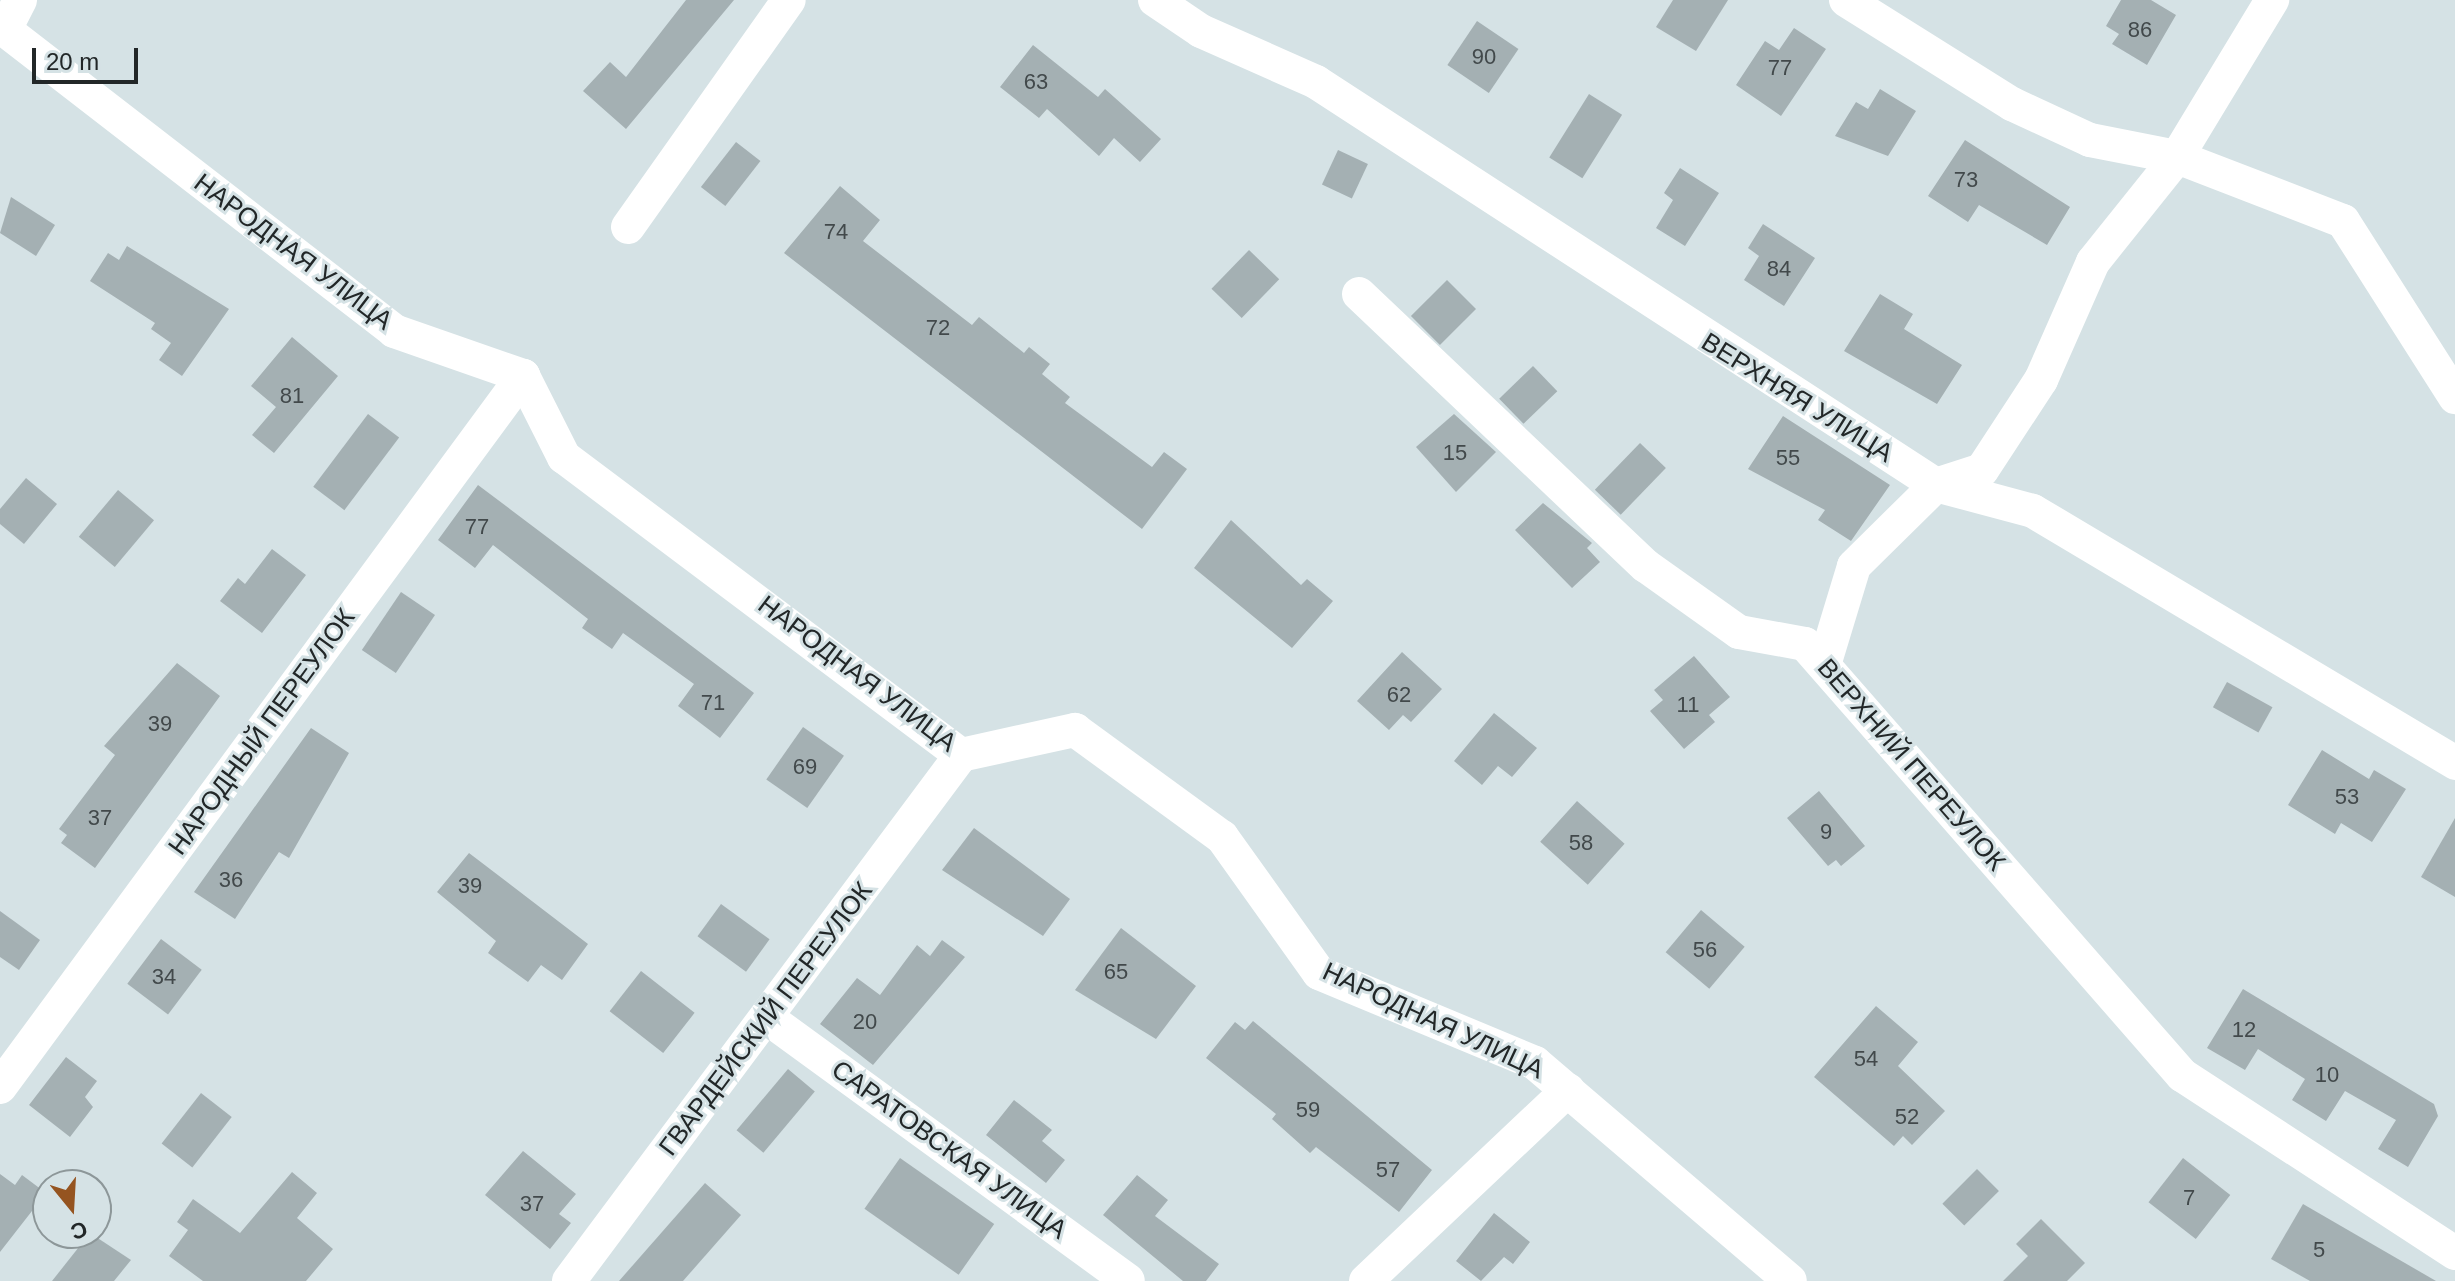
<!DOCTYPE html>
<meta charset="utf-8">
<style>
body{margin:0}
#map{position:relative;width:2455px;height:1281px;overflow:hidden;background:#d5e2e5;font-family:Arial,sans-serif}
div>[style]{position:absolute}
.building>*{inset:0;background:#a4b0b3;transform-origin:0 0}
.street>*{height:34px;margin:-17px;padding:0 17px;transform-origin:17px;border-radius:17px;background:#fff}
span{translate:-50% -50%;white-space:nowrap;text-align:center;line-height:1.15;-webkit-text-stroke:6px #d5e2e5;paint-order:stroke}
.number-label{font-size:22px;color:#42494b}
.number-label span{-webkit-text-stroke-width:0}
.street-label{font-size:26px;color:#222728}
.north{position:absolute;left:32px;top:1169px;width:80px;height:80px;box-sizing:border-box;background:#d5e2e5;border:2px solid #8d9799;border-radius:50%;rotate:162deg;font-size:22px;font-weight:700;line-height:32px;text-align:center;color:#222728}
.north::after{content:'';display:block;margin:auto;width:28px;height:36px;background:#955420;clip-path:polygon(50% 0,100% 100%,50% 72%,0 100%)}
.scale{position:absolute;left:32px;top:48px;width:106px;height:36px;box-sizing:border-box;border:4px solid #222728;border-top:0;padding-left:10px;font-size:24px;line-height:28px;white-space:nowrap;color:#222728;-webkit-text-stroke:6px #d5e2e5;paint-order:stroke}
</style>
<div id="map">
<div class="building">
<i style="clip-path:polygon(686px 0,734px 0,626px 129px,583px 91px,610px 62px,626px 77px)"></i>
<i style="clip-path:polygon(1673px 0,1728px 0,1696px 51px,1656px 27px)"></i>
<i style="clip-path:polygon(2121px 0,2151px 0,2176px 15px,2147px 65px,2112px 44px,2119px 34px,2106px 26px)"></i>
<i style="left:1477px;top:21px;width:50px;height:53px;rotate:34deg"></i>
<i style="clip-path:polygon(1794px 28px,1826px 49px,1781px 116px,1736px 85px,1765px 41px,1779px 50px)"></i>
<i style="clip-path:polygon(1033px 45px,1098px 97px,1105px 89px,1161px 139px,1140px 162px,1114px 138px,1099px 156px,1047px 109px,1039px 118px,1000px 87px)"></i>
<i style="clip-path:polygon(1880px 89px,1916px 111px,1888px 156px,1835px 136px,1856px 102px,1868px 109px)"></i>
<i style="left:1589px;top:94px;width:39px;height:75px;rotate:32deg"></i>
<i style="clip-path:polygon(1965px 140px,2070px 207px,2047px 245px,1979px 205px,1968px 222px,1928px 196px)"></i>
<i style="left:736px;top:142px;width:31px;height:57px;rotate:38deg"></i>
<i style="left:1338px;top:150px;width:33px;height:38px;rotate:25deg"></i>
<i style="clip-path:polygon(1680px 168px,1719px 193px,1685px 246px,1656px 228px,1673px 200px,1664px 193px)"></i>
<i style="clip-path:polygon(840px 186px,880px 220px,863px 241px,972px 325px,979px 317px,1024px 353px,1029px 347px,1050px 364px,1042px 374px,1070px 397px,1065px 403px,1152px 467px,1164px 452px,1187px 469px,1142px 529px,784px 253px)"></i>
<i style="clip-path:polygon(11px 197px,55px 225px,36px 256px,0 233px)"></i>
<i style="clip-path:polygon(1763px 224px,1815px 258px,1784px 306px,1744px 280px,1759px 256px,1748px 248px)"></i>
<i style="clip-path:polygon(127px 246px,229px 309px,182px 376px,159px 360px,171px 343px,151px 329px,155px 323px,90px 281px,108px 253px,119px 260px)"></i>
<i style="left:1249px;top:250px;width:42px;height:54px;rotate:44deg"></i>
<i style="left:1447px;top:280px;width:41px;height:51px;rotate:45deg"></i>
<i style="clip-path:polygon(1880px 294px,1913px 314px,1904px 329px,1962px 365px,1937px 404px,1844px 351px)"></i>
<i style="clip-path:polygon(292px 337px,338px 376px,274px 453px,252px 435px,276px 407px,251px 386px)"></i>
<i style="left:1533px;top:366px;width:35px;height:47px;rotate:46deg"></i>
<i style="left:368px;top:414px;width:39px;height:91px;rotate:37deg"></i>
<i style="clip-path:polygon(1454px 414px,1496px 452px,1456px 492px,1416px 447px)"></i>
<i style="clip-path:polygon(1783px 416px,1890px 485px,1851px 541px,1818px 520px,1825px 510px,1748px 469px)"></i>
<i style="left:1640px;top:443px;width:36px;height:65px;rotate:44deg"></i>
<i style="clip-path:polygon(26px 478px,57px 504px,24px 544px,0 524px,0 509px)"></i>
<i style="clip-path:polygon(478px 485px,754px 693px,720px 738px,678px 706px,694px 684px,623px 633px,612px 649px,582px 628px,588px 619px,493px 545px,475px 568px,438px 540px)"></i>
<i style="left:118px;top:490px;width:47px;height:61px;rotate:40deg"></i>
<i style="clip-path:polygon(1543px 503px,1592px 543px,1587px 548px,1600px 562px,1572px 588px,1515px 530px)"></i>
<i style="clip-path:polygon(1231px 520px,1301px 585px,1307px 579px,1333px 601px,1292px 648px,1194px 568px)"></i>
<i style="clip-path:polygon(272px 549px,306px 575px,262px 633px,220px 601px,238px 578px,245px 584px)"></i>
<i style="left:401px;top:592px;width:41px;height:70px;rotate:34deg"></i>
<i style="clip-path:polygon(1402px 652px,1442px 689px,1411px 722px,1403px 715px,1389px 730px,1357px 701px)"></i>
<i style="clip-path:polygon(1694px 656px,1730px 697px,1709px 715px,1715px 722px,1684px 749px,1650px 711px,1663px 700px,1654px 690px)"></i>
<i style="clip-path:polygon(177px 663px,220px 696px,95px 868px,61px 843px,67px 835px,59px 829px,115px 755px,104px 746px)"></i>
<i style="left:2227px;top:682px;width:52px;height:29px;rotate:29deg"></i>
<i style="clip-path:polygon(1494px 713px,1537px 748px,1512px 777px,1498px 766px,1482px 785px,1454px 761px)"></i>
<i style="left:803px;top:727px;width:50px;height:64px;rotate:35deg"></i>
<i style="clip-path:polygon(311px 728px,349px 753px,289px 858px,279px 852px,235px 919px,194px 892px)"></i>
<i style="clip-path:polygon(2322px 750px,2369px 779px,2374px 770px,2406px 789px,2372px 842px,2341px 823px,2335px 834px,2288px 805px)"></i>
<i style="clip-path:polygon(1819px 791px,1865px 846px,1841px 866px,1836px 860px,1828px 866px,1787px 818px)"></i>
<i style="left:1577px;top:801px;width:64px;height:55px;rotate:42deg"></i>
<i style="clip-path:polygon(2455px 818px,2455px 897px,2421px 877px)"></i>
<i style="clip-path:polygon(974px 828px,1070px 899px,1043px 936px,942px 870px)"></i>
<i style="clip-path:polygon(469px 853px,588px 944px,562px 980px,541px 965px,528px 982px,488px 953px,496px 941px,437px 892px)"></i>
<i style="left:721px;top:904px;width:60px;height:40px;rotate:36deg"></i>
<i style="left:1701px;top:910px;width:57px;height:55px;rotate:40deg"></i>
<i style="clip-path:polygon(0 911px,40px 940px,19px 970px,0 957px)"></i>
<i style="clip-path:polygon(1121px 928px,1196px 986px,1156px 1039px,1075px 990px)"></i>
<i style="left:161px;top:939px;width:51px;height:56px;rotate:37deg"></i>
<i style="clip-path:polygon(942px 940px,965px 957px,873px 1065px,820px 1024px,857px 978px,880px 995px,917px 945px,930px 956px)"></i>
<i style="left:641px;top:971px;width:68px;height:51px;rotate:38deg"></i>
<i style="clip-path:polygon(2243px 989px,2434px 1104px,2438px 1116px,2408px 1167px,2378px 1149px,2396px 1120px,2345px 1091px,2326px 1121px,2292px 1100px,2305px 1079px,2258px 1049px,2245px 1070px,2207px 1048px)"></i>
<i style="clip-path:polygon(1876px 1006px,1918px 1042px,1898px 1066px,1945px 1111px,1912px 1145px,1903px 1136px,1894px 1146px,1814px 1077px)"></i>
<i style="clip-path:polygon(1253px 1021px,1432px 1170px,1399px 1212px,1316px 1147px,1310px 1153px,1272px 1119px,1276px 1114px,1206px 1058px,1235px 1022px,1245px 1030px)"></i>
<i style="clip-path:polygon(66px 1057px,97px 1081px,85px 1097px,93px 1107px,70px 1137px,29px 1105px)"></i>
<i style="left:788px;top:1069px;width:35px;height:80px;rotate:40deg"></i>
<i style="left:201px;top:1093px;width:39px;height:64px;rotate:38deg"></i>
<i style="clip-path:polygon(1014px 1100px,1052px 1130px,1042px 1141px,1065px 1160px,1046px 1183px,986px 1135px)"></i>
<i style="clip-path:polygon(523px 1151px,576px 1194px,559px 1214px,571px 1223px,550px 1249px,485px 1195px)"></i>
<i style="left:900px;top:1158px;width:115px;height:62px;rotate:35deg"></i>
<i style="left:2183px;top:1158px;width:60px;height:56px;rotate:38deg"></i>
<i style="left:1977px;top:1169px;width:31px;height:49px;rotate:45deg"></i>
<i style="clip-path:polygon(292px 1172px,317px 1193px,297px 1218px,333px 1249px,306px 1281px,203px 1281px,169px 1256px,188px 1230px,177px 1222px,193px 1199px,240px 1233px)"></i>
<i style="clip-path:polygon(0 1174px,15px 1185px,22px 1175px,46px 1193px,0 1252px)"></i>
<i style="clip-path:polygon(1137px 1175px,1168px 1200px,1155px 1216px,1219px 1264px,1206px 1281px,1183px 1281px,1103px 1215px)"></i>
<i style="clip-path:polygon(705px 1183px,741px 1215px,683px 1281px,619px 1281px)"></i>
<i style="clip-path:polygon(2303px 1204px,2436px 1281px,2310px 1281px,2271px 1259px)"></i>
<i style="clip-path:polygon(1494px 1213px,1530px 1242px,1513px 1264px,1504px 1257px,1481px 1281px,1456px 1261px)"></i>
<i style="clip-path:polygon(2041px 1219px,2085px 1263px,2067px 1281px,2003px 1281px,2028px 1256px,2016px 1244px)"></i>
<i style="clip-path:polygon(90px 1233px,131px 1260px,114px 1281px,52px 1281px)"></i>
</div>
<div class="street">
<i style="left:20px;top:0;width:34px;rotate:117deg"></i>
<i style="left:5px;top:30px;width:492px;rotate:37.7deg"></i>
<i style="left:394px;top:331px;width:137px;rotate:19.2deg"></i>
<i style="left:523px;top:376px;width:91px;rotate:63.2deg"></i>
<i style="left:564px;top:457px;width:496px;rotate:36.9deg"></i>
<i style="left:961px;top:755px;width:117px;rotate:-12.4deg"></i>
<i style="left:1075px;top:730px;width:182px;rotate:36.1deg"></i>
<i style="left:1222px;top:837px;width:167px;rotate:54.5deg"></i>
<i style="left:1319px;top:973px;width:234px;rotate:22.6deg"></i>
<i style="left:1535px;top:1063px;width:335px;rotate:40.5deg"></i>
<i style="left:1155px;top:0;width:55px;rotate:34deg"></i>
<i style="left:1201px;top:31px;width:126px;rotate:23.9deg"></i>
<i style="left:1316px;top:82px;width:739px;rotate:33.02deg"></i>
<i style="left:1936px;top:485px;width:100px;rotate:15deg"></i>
<i style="left:2033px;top:511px;width:492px;rotate:30.8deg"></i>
<i style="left:1846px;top:0;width:196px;rotate:32.1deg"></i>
<i style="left:2012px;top:104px;width:86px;rotate:24.8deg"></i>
<i style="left:2090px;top:140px;width:89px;rotate:11.1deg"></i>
<i style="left:2177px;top:157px;width:178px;rotate:21.1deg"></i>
<i style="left:2343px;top:221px;width:209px;rotate:57.5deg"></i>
<i style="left:628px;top:227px;width:278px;rotate:-54.7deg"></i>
<i style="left:1359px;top:294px;width:395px;rotate:43.5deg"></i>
<i style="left:1646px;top:566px;width:114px;rotate:35.4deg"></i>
<i style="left:1739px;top:632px;width:67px;rotate:10.3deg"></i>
<i style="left:1805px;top:644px;width:573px;rotate:48.82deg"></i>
<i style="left:2182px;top:1075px;width:326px;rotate:33.1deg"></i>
<i style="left:1824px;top:665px;width:103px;rotate:-73.1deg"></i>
<i style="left:1854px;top:566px;width:115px;rotate:-44.6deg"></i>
<i style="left:1936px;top:485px;width:48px;rotate:-18.1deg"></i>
<i style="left:1982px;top:470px;width:108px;rotate:-56.8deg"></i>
<i style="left:2041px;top:380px;width:129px;rotate:-66.2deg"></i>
<i style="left:2093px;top:262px;width:134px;rotate:-51.3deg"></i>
<i style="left:2177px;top:157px;width:184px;rotate:-58.8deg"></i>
<i style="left:769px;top:1019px;width:444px;rotate:36.1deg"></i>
<i style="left:0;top:1087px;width:883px;rotate:-53.66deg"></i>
<i style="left:569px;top:1281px;width:656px;rotate:-53.3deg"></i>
<i style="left:1366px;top:1281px;width:278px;rotate:-43.4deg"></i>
</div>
<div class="number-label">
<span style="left:2140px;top:30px">86</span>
<span style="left:1484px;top:57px">90</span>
<span style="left:1780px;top:68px">77</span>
<span style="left:1036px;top:82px">63</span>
<span style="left:1966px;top:180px">73</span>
<span style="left:836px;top:232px">74</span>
<span style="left:1779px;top:269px">84</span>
<span style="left:938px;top:328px">72</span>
<span style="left:292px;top:396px">81</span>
<span style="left:1455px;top:453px">15</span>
<span style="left:1788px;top:458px">55</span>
<span style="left:477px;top:527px">77</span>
<span style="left:1399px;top:695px">62</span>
<span style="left:713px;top:703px">71</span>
<span style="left:1688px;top:705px">11</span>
<span style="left:160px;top:724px">39</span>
<span style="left:805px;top:767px">69</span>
<span style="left:2347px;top:797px">53</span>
<span style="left:100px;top:818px">37</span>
<span style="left:1826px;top:832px">9</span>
<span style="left:1581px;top:843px">58</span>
<span style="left:231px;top:880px">36</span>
<span style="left:470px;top:886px">39</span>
<span style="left:1705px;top:950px">56</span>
<span style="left:1116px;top:972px">65</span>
<span style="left:164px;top:977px">34</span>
<span style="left:865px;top:1022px">20</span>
<span style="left:2244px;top:1030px">12</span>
<span style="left:1866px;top:1059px">54</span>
<span style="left:2327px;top:1075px">10</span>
<span style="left:1308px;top:1110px">59</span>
<span style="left:1907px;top:1117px">52</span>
<span style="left:1388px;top:1170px">57</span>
<span style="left:2189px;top:1198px">7</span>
<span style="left:532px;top:1204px">37</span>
<span style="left:2319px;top:1250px">5</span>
</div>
<div class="street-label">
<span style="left:293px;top:252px;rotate:37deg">НАРОДНАЯ УЛИЦА</span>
<span style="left:1797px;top:398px;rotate:32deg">ВЕРХНЯЯ УЛИЦА</span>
<span style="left:857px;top:674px;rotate:37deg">НАРОДНАЯ УЛИЦА</span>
<span style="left:262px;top:732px;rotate:-54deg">НАРОДНЫЙ ПЕРЕУЛОК</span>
<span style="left:1911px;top:765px;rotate:49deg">ВЕРХНИЙ ПЕРЕУЛОК</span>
<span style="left:766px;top:1019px;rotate:-53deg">ГВАРДЕЙСКИЙ ПЕРЕУЛОК</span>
<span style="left:1433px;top:1021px;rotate:25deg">НАРОДНАЯ УЛИЦА</span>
<span style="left:949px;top:1150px;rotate:36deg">САРАТОВСКАЯ УЛИЦА</span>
</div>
<div class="north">С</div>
<div class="scale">20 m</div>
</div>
